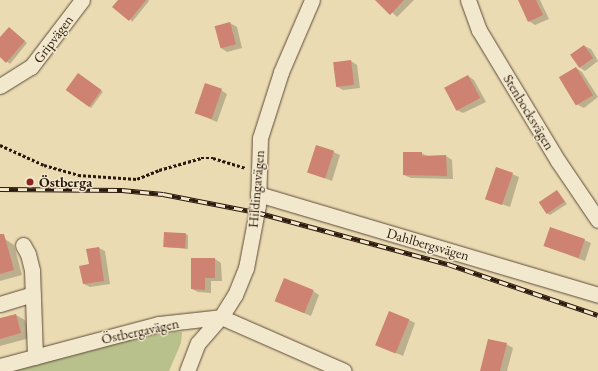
<!DOCTYPE html>
<meta charset="utf-8">
<style>
body{margin:0}
#map{position:relative;width:598px;height:371px;overflow:hidden;background:#ebdbb2;font-family:"EB Garamond",serif}
div>[style]{position:absolute}
.green>*{inset:0;background:#b8c08c}
.shadow>*{inset:0;background:#0003;transform-origin:0 0}
.building>*{inset:0;background:#ce8271;transform-origin:0 0}
.path>*{height:2.5px;margin-top:-1.25px;transform-origin:0;background:repeating-linear-gradient(90deg,#2c1a0f 0 3px,transparent 0 5px)}
.roads{filter:drop-shadow(0 0 1px #5c4a38) drop-shadow(0 0 1px #5c4a38)}
.minor>*{height:15px;margin:-7.5px;padding:0 7.5px;transform-origin:7.5px;border-radius:7.5px;background:#f2e8cd}
.rail>*{height:4.5px;margin-top:-2.25px;transform-origin:0;background:repeating-linear-gradient(90deg,#f2e8cd 0 9px,#2c1a0f 0 18px);box-sizing:border-box;border-block:1px solid #2c1a0f}
.dots>*{width:11px;height:11px;translate:-50% -50%;box-sizing:border-box;border:2px solid #f2e8cd;border-radius:50%}
span{translate:-50% -50%;white-space:nowrap;text-align:center;line-height:1.15;-webkit-text-stroke:3px #f2e8cd;paint-order:stroke}
.street-label{font-size:14px;color:#2c1a0f}
.poi-label{font-size:14px;color:#2c1a0f;font-weight:700}
.left{translate:0 -50%;text-align:left}
</style>
<div id="map">
<div class="green">
<i style="clip-path:polygon(157px 330px,182px 332px,181px 343px,169px 371px,1px 371px)"></i>
</div>
<div class="shadow">
<i style="clip-path:polygon(119px 0,148px 0,149px 1px,132px 22px)"></i>
<i style="clip-path:polygon(379px 0,414px 0,397px 17px)"></i>
<i style="clip-path:polygon(519px 0,540px 0,549px 19px,535px 25px,529px 21px)"></i>
<i style="clip-path:polygon(230px 23px,237px 27px,242px 48px,227px 52px,221px 48px)"></i>
<i style="clip-path:polygon(12px 30px,27px 43px,10px 64px,0 56px,0 39px)"></i>
<i style="clip-path:polygon(584px 46px,591px 49px,598px 61px,585px 71px,579px 67px)"></i>
<i style="clip-path:polygon(351px 61px,357px 65px,360px 88px,343px 90px,336px 86px)"></i>
<i style="clip-path:polygon(576px 68px,582px 72px,598px 97px,584px 108px,578px 105px)"></i>
<i style="left:81px;top:76px;width:27px;height:20px;rotate:36deg"></i>
<i style="clip-path:polygon(468px 76px,474px 80px,486px 102px,463px 113px,457px 110px)"></i>
<i style="clip-path:polygon(221px 90px,227px 94px,217px 122px,196px 113px)"></i>
<i style="clip-path:polygon(333px 152px,340px 155px,332px 181px,309px 172px)"></i>
<i style="clip-path:polygon(421px 153px,428px 156px,446px 156px,452px 160px,453px 179px,411px 178px,404px 175px)"></i>
<i style="clip-path:polygon(512px 174px,519px 177px,510px 207px,487px 199px)"></i>
<i style="clip-path:polygon(557px 191px,567px 204px,550px 215px,547px 213px)"></i>
<i style="clip-path:polygon(185px 234px,188px 235px,188px 249px,165px 247px)"></i>
<i style="clip-path:polygon(5px 239px,14px 245px,22px 275px,0 281px,0 240px)"></i>
<i style="clip-path:polygon(584px 240px,591px 243px,585px 261px,545px 246px)"></i>
<i style="clip-path:polygon(99px 248px,105px 251px,110px 284px,90px 287px,84px 284px)"></i>
<i style="clip-path:polygon(192px 259px,215px 259px,221px 263px,222px 281px,211px 281px,211px 293px,198px 292px,192px 289px)"></i>
<i style="clip-path:polygon(313px 291px,319px 295px,311px 316px,276px 301px)"></i>
<i style="clip-path:polygon(16px 315px,25px 320px,30px 338px,0 346px,0 319px)"></i>
<i style="clip-path:polygon(409px 320px,415px 323px,403px 356px,378px 345px)"></i>
<i style="clip-path:polygon(506px 344px,513px 348px,507px 371px,481px 371px)"></i>
</div>
<div class="building">
<i style="clip-path:polygon(118px 0,146px 0,129px 21px,112px 7px)"></i>
<i style="clip-path:polygon(375px 0,404px 0,390px 15px)"></i>
<i style="clip-path:polygon(518px 0,536px 0,543px 15px,528px 22px)"></i>
<i style="left:230px;top:22px;width:23px;height:16px;rotate:75deg"></i>
<i style="clip-path:polygon(9px 27px,25px 41px,6px 63px,0 57px,0 37px)"></i>
<i style="left:584px;top:45px;width:16px;height:17px;rotate:55deg"></i>
<i style="left:351px;top:60px;width:25px;height:18px;rotate:83deg"></i>
<i style="left:576px;top:67px;width:33px;height:20px;rotate:59deg"></i>
<i style="left:78px;top:73px;width:29px;height:21px;rotate:36deg"></i>
<i style="left:468px;top:75px;width:26px;height:27px;rotate:62deg"></i>
<i style="left:205px;top:83px;width:18px;height:32px;rotate:19deg"></i>
<i style="left:316px;top:145px;width:19px;height:29px;rotate:18deg"></i>
<i style="clip-path:polygon(403px 152px,422px 152px,422px 156px,446px 155px,447px 176px,403px 175px)"></i>
<i style="left:496px;top:167px;width:18px;height:34px;rotate:19deg"></i>
<i style="left:557px;top:190px;width:14px;height:22px;rotate:56deg"></i>
<i style="left:550px;top:227px;width:37px;height:20px;rotate:19deg"></i>
<i style="left:164px;top:232px;width:22px;height:15px;rotate:3deg"></i>
<i style="clip-path:polygon(0 234px,4px 234px,14px 270px,0 274px)"></i>
<i style="clip-path:polygon(99px 247px,104px 281px,83px 284px,79px 266px,89px 264px,86px 249px)"></i>
<i style="clip-path:polygon(191px 258px,215px 258px,215px 278px,205px 278px,205px 290px,191px 289px)"></i>
<i style="left:284px;top:278px;width:32px;height:25px;rotate:22deg"></i>
<i style="left:389px;top:311px;width:22px;height:37px;rotate:22deg"></i>
<i style="clip-path:polygon(16px 314px,21px 333px,0 339px,0 318px)"></i>
<i style="clip-path:polygon(488px 339px,507px 343px,500px 371px,480px 371px)"></i>
</div>
<div class="path">
<i style="left:0;top:145px;width:48px;rotate:24.4deg"></i>
<i style="left:44px;top:165px;width:35px;rotate:16deg"></i>
<i style="left:78px;top:175px;width:59px;rotate:3.9deg"></i>
<i style="left:137px;top:179px;width:24px;rotate:-22deg"></i>
<i style="left:159px;top:170px;width:44px;rotate:-15.9deg"></i>
<i style="left:201px;top:158px;width:12px"></i>
<i style="left:213px;top:158px;width:34px;rotate:17deg"></i>
</div>
<div class="roads">
<div class="minor">
<i style="left:468px;top:0;width:32px;rotate:70deg"></i>
<i style="left:479px;top:30px;width:153px;rotate:58.9deg"></i>
<i style="left:558px;top:161px;width:71px;rotate:55.9deg"></i>
<i style="left:0;top:86px;width:36px;rotate:-32deg"></i>
<i style="left:31px;top:67px;width:84px;rotate:-52.7deg"></i>
<i style="left:258px;top:194px;width:355px;rotate:16.5deg"></i>
<i style="left:23px;top:245px;width:10px;rotate:61deg"></i>
<i style="left:28px;top:254px;width:16px;rotate:76deg"></i>
<i style="left:32px;top:270px;width:87px;rotate:88deg"></i>
<i style="left:0;top:304px;width:34px;rotate:-17deg"></i>
<i style="left:0;top:366px;width:164px;rotate:-14.8deg"></i>
<i style="left:159px;top:324px;width:62px;rotate:-6.4deg"></i>
<i style="left:221px;top:317px;width:134px;rotate:23.7deg"></i>
<i style="left:187px;top:371px;width:30px;rotate:-69deg"></i>
<i style="left:198px;top:343px;width:35px;rotate:-49deg"></i>
<i style="left:221px;top:317px;width:26px;rotate:-58deg"></i>
<i style="left:235px;top:295px;width:29px;rotate:-68deg"></i>
<i style="left:246px;top:268px;width:64px;rotate:-79.2deg"></i>
<i style="left:258px;top:205px;width:67px;rotate:-88.3deg"></i>
<i style="left:260px;top:138px;width:69px;rotate:-72.3deg"></i>
<i style="left:281px;top:72px;width:78px;rotate:-66.7deg"></i>
</div>
</div>
<div class="rail">
<i style="left:0;top:189px;width:122px;rotate:0.5deg"></i>
<i style="left:122px;top:190px;width:41px;rotate:5.6deg"></i>
<i style="left:163px;top:194px;width:95px;rotate:11deg"></i>
<i style="left:256px;top:212px;width:199px;rotate:15.2deg"></i>
<i style="left:448px;top:264px;width:158px;rotate:18.8deg"></i>
</div>
<div class="dots">
<i style="left:30px;top:182px;background:#8f2418"></i>
</div>
<div class="street-label">
<span style="left:53px;top:39px;rotate:-53deg">Gripvägen</span>
<span style="left:529px;top:112px;rotate:59deg">Stenbocksvägen</span>
<span style="left:256px;top:189px;rotate:-85deg">Hildingavägen</span>
<span style="left:428px;top:244px;rotate:16deg">Dahlbergsvägen</span>
<span style="left:140px;top:331px;rotate:-12deg">Östbergavägen</span>
</div>
<div class="poi-label">
<span class="left" style="left:39px;top:182px">Östberga</span>
</div>
</div>
